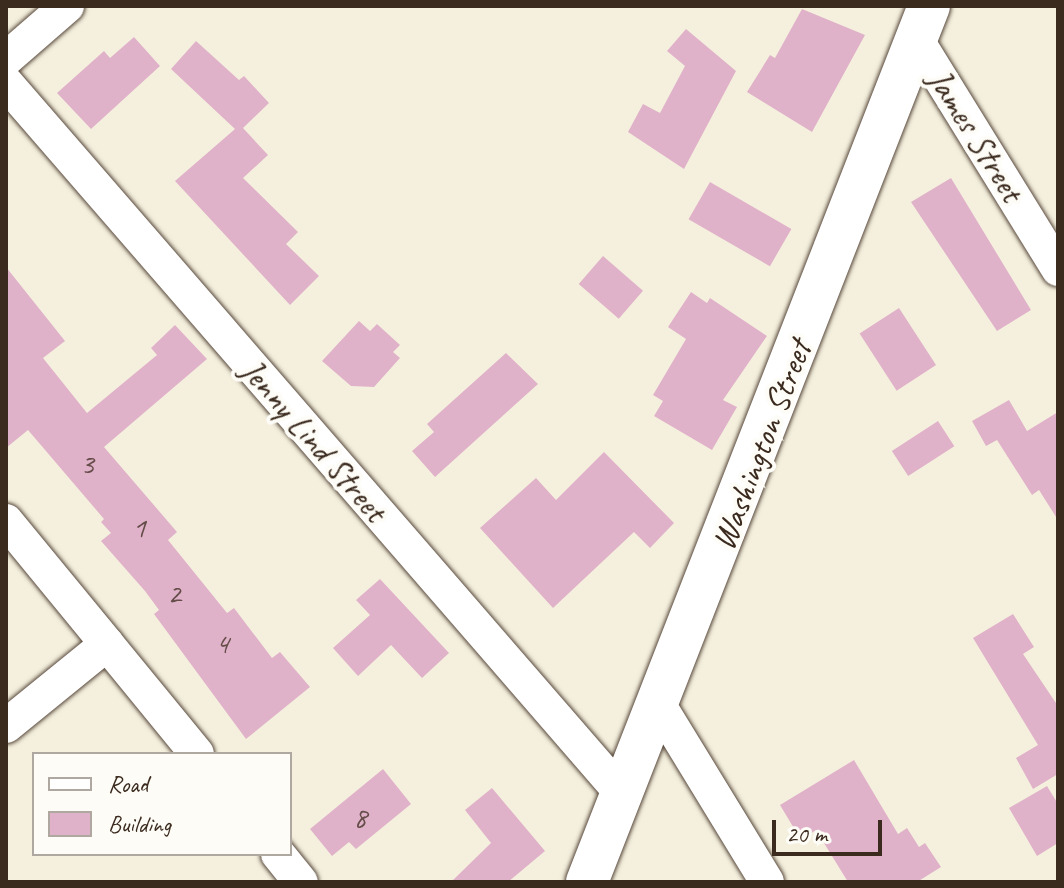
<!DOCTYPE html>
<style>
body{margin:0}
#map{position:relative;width:1064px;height:888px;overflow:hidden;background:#f5f0de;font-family:Caveat,sans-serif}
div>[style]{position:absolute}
.building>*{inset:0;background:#e0b2c9;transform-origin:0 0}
.roads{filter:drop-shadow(0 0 2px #57483b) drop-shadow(0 0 2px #57483b)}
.minor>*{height:34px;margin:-17px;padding:0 17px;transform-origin:17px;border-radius:17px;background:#fff}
.tertiary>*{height:42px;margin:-21px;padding:0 21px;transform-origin:21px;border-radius:21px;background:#fff}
span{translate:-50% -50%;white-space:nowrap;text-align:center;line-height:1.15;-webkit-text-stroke:8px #fdfcf7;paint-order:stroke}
.number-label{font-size:30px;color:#644c49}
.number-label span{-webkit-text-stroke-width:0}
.street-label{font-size:34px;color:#3b2a1e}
.frame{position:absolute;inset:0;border:8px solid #3b2a1e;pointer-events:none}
.legend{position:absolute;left:32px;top:752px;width:260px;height:104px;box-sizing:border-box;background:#fdfcf7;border:2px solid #afa8a0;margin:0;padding:10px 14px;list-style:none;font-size:24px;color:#3b2a1e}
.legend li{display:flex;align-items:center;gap:16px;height:40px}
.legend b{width:40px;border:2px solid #afa8a0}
.scale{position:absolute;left:772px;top:820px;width:110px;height:36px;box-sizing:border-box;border:4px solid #3b2a1e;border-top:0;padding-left:10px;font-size:24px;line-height:28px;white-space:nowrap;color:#3b2a1e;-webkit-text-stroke:6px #fdfcf7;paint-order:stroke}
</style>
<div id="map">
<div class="building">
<i style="clip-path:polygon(802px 9px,865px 35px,812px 132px,747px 92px,770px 55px,775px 58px)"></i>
<i style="clip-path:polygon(686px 29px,736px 71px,684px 169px,628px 132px,643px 104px,660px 113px,685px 66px,667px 51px)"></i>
<i style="clip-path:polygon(134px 37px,160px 66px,91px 129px,57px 93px,104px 51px,110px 58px)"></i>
<i style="clip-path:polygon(196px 41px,239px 80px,244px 76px,269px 103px,243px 128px,268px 155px,243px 178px,298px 232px,286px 244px,319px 276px,290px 305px,175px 181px,235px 129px,171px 69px)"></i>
<i style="clip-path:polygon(951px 178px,1031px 310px,997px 331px,911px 202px)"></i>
<i style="left:710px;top:182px;width:94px;height:43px;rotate:30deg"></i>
<i style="left:603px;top:256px;width:53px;height:37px;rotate:41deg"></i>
<i style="clip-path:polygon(6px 267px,65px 341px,43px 358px,87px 413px,157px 355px,151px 348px,175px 325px,207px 359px,104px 447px,177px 532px,168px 540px,227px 613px,234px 608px,272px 658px,280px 652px,310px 687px,246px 739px,154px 614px,159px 610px,145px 591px,101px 541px,111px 533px,101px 522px,104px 519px,28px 430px,6px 448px)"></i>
<i style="clip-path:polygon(691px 292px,707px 303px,710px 298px,767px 336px,723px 400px,737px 407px,712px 450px,654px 416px,663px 401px,653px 395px,686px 339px,668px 327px)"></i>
<i style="left:899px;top:308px;width:68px;height:47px;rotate:57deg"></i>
<i style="clip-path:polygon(359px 321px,370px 331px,377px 324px,400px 345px,393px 352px,400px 358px,374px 387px,351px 386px,322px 361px)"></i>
<i style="clip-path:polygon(506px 353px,538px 384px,435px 477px,412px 451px,434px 432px,427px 424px)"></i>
<i style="clip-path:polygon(1009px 400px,1027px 431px,1058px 412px,1058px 520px,1039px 490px,1032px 495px,997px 440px,986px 446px,972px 421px)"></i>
<i style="left:938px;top:421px;width:30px;height:55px;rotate:57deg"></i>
<i style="clip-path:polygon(604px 452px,674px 523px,650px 548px,634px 532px,553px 608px,480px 528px,536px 478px,556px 500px)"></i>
<i style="clip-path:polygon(380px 579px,449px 653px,422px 678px,391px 645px,358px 676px,333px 648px,370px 615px,356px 600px)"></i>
<i style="clip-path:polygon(1013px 614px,1034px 647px,1023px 654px,1058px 706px,1058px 774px,1033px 789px,1016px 758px,1038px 745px,973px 638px)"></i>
<i style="clip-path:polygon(854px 760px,898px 834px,907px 828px,919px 847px,925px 843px,941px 867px,917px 882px,848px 882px,816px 830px,801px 840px,780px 805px)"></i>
<i style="clip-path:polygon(383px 769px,411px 804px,356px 849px,349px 842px,332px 856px,310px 829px)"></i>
<i style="clip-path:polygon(1047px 786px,1058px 804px,1058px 843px,1037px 856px,1009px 808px)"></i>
<i style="clip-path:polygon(492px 788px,545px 851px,508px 882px,451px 882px,491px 843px,465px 810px)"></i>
</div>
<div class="roads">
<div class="minor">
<i style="left:918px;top:42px;width:267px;rotate:58.3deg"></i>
<i style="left:6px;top:59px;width:81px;rotate:-41deg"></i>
<i style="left:6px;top:83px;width:944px;rotate:49.08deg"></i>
<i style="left:6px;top:521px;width:159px;rotate:50.6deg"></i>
<i style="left:659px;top:705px;width:207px;rotate:58.6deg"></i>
<i style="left:6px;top:726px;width:130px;rotate:-39.1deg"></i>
<i style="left:107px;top:644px;width:142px;rotate:50.7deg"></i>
<i style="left:278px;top:854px;width:36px;rotate:51deg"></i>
</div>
<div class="tertiary">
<i style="left:587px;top:882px;width:940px;rotate:-68.67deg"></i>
</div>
</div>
<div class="number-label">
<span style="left:87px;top:463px">3</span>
<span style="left:139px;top:527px">1</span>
<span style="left:174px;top:593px">2</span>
<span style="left:222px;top:643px">4</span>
<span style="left:360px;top:817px">8</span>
</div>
<div class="street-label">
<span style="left:976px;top:135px;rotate:58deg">James Street</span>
<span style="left:314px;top:440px;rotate:49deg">Jenny Lind Street</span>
<span style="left:761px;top:445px;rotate:-69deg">Washington Street</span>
</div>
<div class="frame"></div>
<ul class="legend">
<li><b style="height:10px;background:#fff"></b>Road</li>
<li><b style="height:22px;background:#e0b2c9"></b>Building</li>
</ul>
<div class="scale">20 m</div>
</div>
